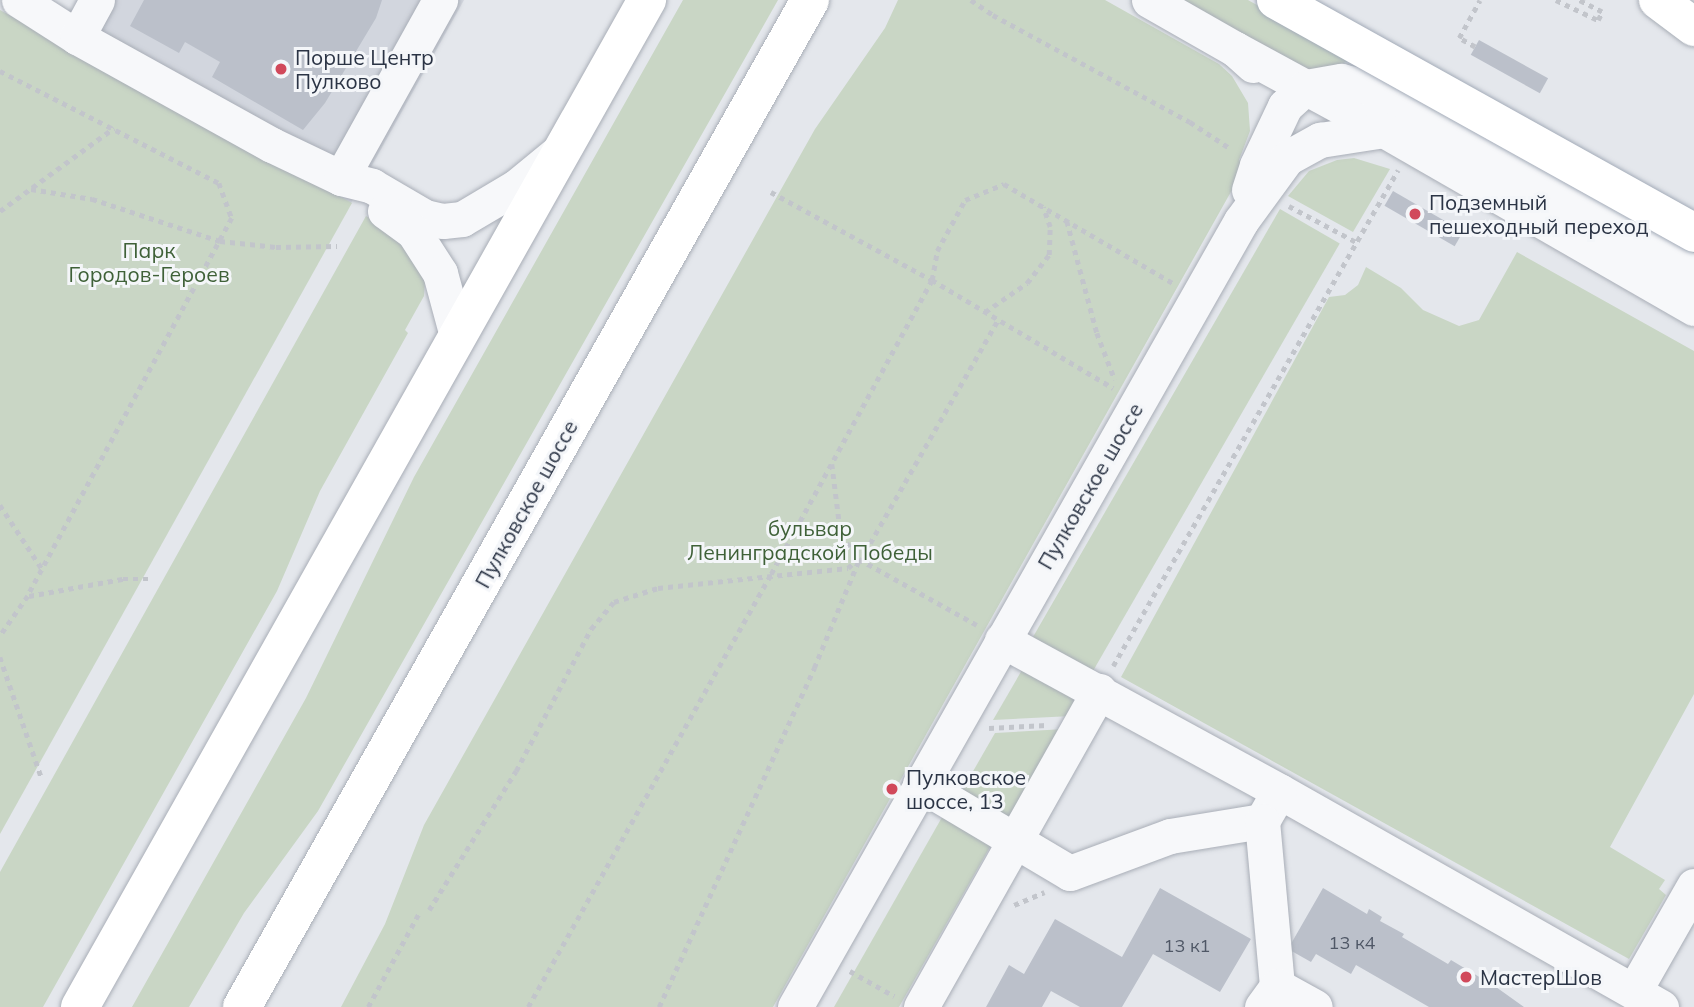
<!DOCTYPE html>
<meta charset="utf-8">
<style>
body{margin:0}
#map{position:relative;width:1694px;height:1007px;overflow:hidden;background:#e4e7ec;font-family:Mulish,sans-serif}
div>[style]{position:absolute}
.built>*{inset:0;background:#d2d6de}
.green>*{inset:0;background:#c9d6c5;transform-origin:0 0}
.building>*{inset:0;background:#bbc0ca;transform-origin:0 0}
.path>*{height:4.5px;margin-top:-2.25px;transform-origin:0;background:repeating-linear-gradient(90deg,#c2c5cb 0 5px,transparent 0 10px)}
.roads{filter:drop-shadow(0 0 2px #a9aeb7) drop-shadow(0 0 2px #a9aeb7)}
.minor>*{height:35px;margin:-17.5px;padding:0 17.5px;transform-origin:17.5px;border-radius:17.5px;background:#f7f8fa}
.major>*{height:38px;margin:-19px;padding:0 19px;transform-origin:19px;border-radius:19px;background:#fff}
.bridges{filter:drop-shadow(0 0 2px #a3abb8) drop-shadow(0 0 2px #a3abb8)}
.major-bridge>*{height:38px;margin:-19px;padding:0 19px;transform-origin:19px;border-radius:19px;background:#fff}
.dots>*{width:19px;height:19px;translate:-50% -50%;box-sizing:border-box;border:4px solid #f4f6f9;border-radius:50%}
span{translate:-50% -50%;white-space:nowrap;text-align:center;line-height:1.15;-webkit-text-stroke:6px #f4f6f9;paint-order:stroke}
.number-label{font-size:18px;color:#4f5766}
.number-label span{-webkit-text-stroke-width:0}
.poi-label{font-size:21px;color:#2b3445}
.left{translate:0 -50%;text-align:left}
.park-label{font-size:21px;color:#3f6138}
.street-label{font-size:21px;color:#2b3445}
</style>
<div id="map">
<div class="built">
<i style="clip-path:polygon(82px 0,464px 0,351px 203px,59px 41px)"></i>
</div>
<div class="green">
<i style="clip-path:polygon(683px 0,778px 0,318px 811px,244px 913px,189px 1007px,132px 1007px,306px 698px,414px 477px)"></i>
<i style="clip-path:polygon(898px 0,1105px 0,1219px 64px,1232px 76px,1248px 103px,1250px 131px,1239px 160px,1246px 165px,773px 1007px,341px 1007px,385px 924px,424px 825px,815px 129px,885px 28px)"></i>
<i style="clip-path:polygon(1172px 0,1248px 0,1353px 59px,1313px 76px)"></i>
<i style="clip-path:polygon(0 10px,352px 203px,0 834px)"></i>
<i style="clip-path:polygon(1354px 158px,1390px 169px,1353px 232px,1288px 196px,1309px 171px,1337px 160px)"></i>
<i style="left:1280px;top:209px;width:69px;height:499px;rotate:30deg"></i>
<i style="clip-path:polygon(366px 216px,399px 236px,425px 282px,424px 296px,405px 330px,408px 333px,320px 491px,277px 591px,43px 1007px,0 1007px,0 872px)"></i>
<i style="clip-path:polygon(1517px 252px,1694px 351px,1694px 694px,1610px 847px,1665px 880px,1659px 889px,1666px 895px,1629px 959px,1121px 677px,1329px 297px,1345px 295px,1358px 285px,1366px 267px,1401px 288px,1423px 310px,1459px 326px,1479px 320px)"></i>
<i style="clip-path:polygon(1022px 670px,1081px 701px,1072px 716px,993px 720px)"></i>
<i style="clip-path:polygon(1065px 729px,1011px 824px,960px 794px,995px 733px)"></i>
<i style="clip-path:polygon(945px 812px,994px 840px,899px 1007px,834px 1007px)"></i>
</div>
<div class="building">
<i style="clip-path:polygon(144px 0,382px 0,376px 18px,325px 103px,303px 130px,212px 77px,220px 62px,185px 42px,179px 53px,130px 26px)"></i>
<i style="left:1479px;top:40px;width:79px;height:17px;rotate:29deg"></i>
<i style="left:1393px;top:191px;width:81px;height:17px;rotate:30deg"></i>
<i style="clip-path:polygon(1160px 888px,1251px 939px,1220px 992px,1153px 954px,1122px 1007px,1080px 1007px,1051px 991px,1042px 1007px,986px 1007px,1009px 965px,1024px 974px,1055px 919px,1122px 957px)"></i>
<i style="clip-path:polygon(1323px 888px,1367px 914px,1369px 909px,1382px 917px,1380px 921px,1404px 934px,1402px 937px,1448px 964px,1451px 960px,1481px 978px,1484px 973px,1499px 982px,1496px 987px,1524px 1007px,1429px 1007px,1356px 965px,1351px 974px,1316px 954px,1311px 962px,1288px 949px)"></i>
</div>
<div class="path">
<i style="left:971px;top:0;width:27px;rotate:34deg"></i>
<i style="left:993px;top:15px;width:224px;rotate:28.5deg"></i>
<i style="left:1190px;top:122px;width:49px;rotate:33.4deg"></i>
<i style="left:1556px;top:0;width:47px;rotate:25.5deg"></i>
<i style="left:1598px;top:20px;width:9px;rotate:-63deg"></i>
<i style="left:1602px;top:12px;width:27px;rotate:-153deg"></i>
<i style="left:1475px;top:47px;width:18px;rotate:-151deg"></i>
<i style="left:1459px;top:38px;width:43px;rotate:-61.1deg"></i>
<i style="left:0;top:71px;width:246px;rotate:27.1deg"></i>
<i style="left:219px;top:183px;width:37px;rotate:70deg"></i>
<i style="left:232px;top:218px;width:430px;rotate:118.4deg"></i>
<i style="left:28px;top:596px;width:49px;rotate:125deg"></i>
<i style="left:31px;top:189px;width:62px;rotate:9.3deg"></i>
<i style="left:92px;top:199px;width:135px;rotate:18.2deg"></i>
<i style="left:220px;top:241px;width:56px;rotate:6.1deg"></i>
<i style="left:276px;top:247px;width:61px;rotate:-0.9deg"></i>
<i style="left:771px;top:192px;width:183px;rotate:28.7deg"></i>
<i style="left:932px;top:280px;width:211px;rotate:30.8deg"></i>
<i style="left:1289px;top:206px;width:76px;rotate:28.2deg"></i>
<i style="left:0;top:211px;width:141px;rotate:-36.1deg"></i>
<i style="left:1067px;top:221px;width:116px;rotate:75deg"></i>
<i style="left:1097px;top:333px;width:50px;rotate:69deg"></i>
<i style="left:985px;top:312px;width:51px;rotate:-34.6deg"></i>
<i style="left:1027px;top:283px;width:36px;rotate:-52deg"></i>
<i style="left:1049px;top:255px;width:28px;rotate:-88deg"></i>
<i style="left:1050px;top:227px;width:21px;rotate:-109deg"></i>
<i style="left:832px;top:464px;width:72px;rotate:82.8deg"></i>
<i style="left:841px;top:535px;width:30px;rotate:53deg"></i>
<i style="left:859px;top:559px;width:135px;rotate:29.2deg"></i>
<i style="left:0;top:505px;width:77px;rotate:56.7deg"></i>
<i style="left:29px;top:596px;width:96px;rotate:-10.3deg"></i>
<i style="left:123px;top:579px;width:29px"></i>
<i style="left:0;top:657px;width:126px;rotate:71deg"></i>
<i style="left:1113px;top:666px;width:572px;rotate:-60.12deg"></i>
<i style="left:989px;top:728px;width:58px;rotate:-3deg"></i>
<i style="left:1014px;top:905px;width:33px;rotate:-23deg"></i>
<i style="left:429px;top:910px;width:164px;rotate:-58deg"></i>
<i style="left:516px;top:771px;width:161px;rotate:-62.2deg"></i>
<i style="left:591px;top:629px;width:35px;rotate:-50deg"></i>
<i style="left:614px;top:602px;width:46px;rotate:-17.7deg"></i>
<i style="left:658px;top:588px;width:191px;rotate:-6deg"></i>
<i style="left:848px;top:568px;width:23px;rotate:-43deg"></i>
<i style="left:865px;top:552px;width:267px;rotate:-60.2deg"></i>
<i style="left:850px;top:971px;width:51px;rotate:29.6deg"></i>
<i style="left:368px;top:1007px;width:107px;rotate:-61.5deg"></i>
<i style="left:528px;top:1007px;width:497px;rotate:-60.7deg"></i>
<i style="left:771px;top:574px;width:335px;rotate:-61.3deg"></i>
<i style="left:932px;top:280px;width:29px;rotate:-80deg"></i>
<i style="left:937px;top:251px;width:58px;rotate:-61.2deg"></i>
<i style="left:965px;top:200px;width:42px;rotate:-22.3deg"></i>
<i style="left:1004px;top:184px;width:196px;rotate:30.4deg"></i>
<i style="left:659px;top:1007px;width:373px;rotate:-65.4deg"></i>
<i style="left:814px;top:668px;width:117px;rotate:-67.4deg"></i>
</div>
<div class="roads">
<div class="minor">
<i style="left:19px;top:0;width:69px;rotate:32.5deg"></i>
<i style="left:77px;top:37px;width:223px;rotate:29deg"></i>
<i style="left:272px;top:145px;width:76px;rotate:25.6deg"></i>
<i style="left:341px;top:178px;width:32px;rotate:14deg"></i>
<i style="left:372px;top:186px;width:61px;rotate:30.3deg"></i>
<i style="left:425px;top:217px;width:18px;rotate:13deg"></i>
<i style="left:443px;top:221px;width:19px;rotate:-6deg"></i>
<i style="left:462px;top:219px;width:63px;rotate:-30.7deg"></i>
<i style="left:516px;top:187px;width:57px;rotate:-39.3deg"></i>
<i style="left:1149px;top:0;width:99px;rotate:29.7deg"></i>
<i style="left:1235px;top:49px;width:24px;rotate:42deg"></i>
<i style="left:77px;top:37px;width:42px;rotate:-61.6deg"></i>
<i style="left:1235px;top:49px;width:170px;rotate:28.5deg"></i>
<i style="left:1384px;top:130px;width:357px;rotate:29.9deg"></i>
<i style="left:341px;top:178px;width:204px;rotate:-60.9deg"></i>
<i style="left:1249px;top:190px;width:26px;rotate:-72deg"></i>
<i style="left:1257px;top:165px;width:65px;rotate:-64.6deg"></i>
<i style="left:1285px;top:106px;width:28px;rotate:-42deg"></i>
<i style="left:1306px;top:87px;width:36px;rotate:-10deg"></i>
<i style="left:1341px;top:81px;width:28px;rotate:13deg"></i>
<i style="left:1368px;top:87px;width:375px;rotate:29.7deg"></i>
<i style="left:385px;top:211px;width:34px;rotate:36deg"></i>
<i style="left:413px;top:231px;width:50px;rotate:57.3deg"></i>
<i style="left:440px;top:273px;width:65px;rotate:74.9deg"></i>
<i style="left:1002px;top:640px;width:315px;rotate:28.6deg"></i>
<i style="left:1279px;top:791px;width:439px;rotate:29.5deg"></i>
<i style="left:920px;top:784px;width:174px;rotate:30.7deg"></i>
<i style="left:1070px;top:873px;width:107px;rotate:-20.3deg"></i>
<i style="left:1170px;top:836px;width:93px;rotate:-9.3deg"></i>
<i style="left:1262px;top:821px;width:34px;rotate:-60deg"></i>
<i style="left:1262px;top:821px;width:166px;rotate:84.8deg"></i>
<i style="left:1634px;top:991px;width:121px;rotate:-60.3deg"></i>
<i style="left:795px;top:1007px;width:904px;rotate:-60.43deg"></i>
<i style="left:1241px;top:221px;width:78px;rotate:-53.9deg"></i>
<i style="left:1287px;top:158px;width:38px;rotate:-29deg"></i>
<i style="left:1320px;top:140px;width:65px;rotate:-8.9deg"></i>
<i style="left:921px;top:1007px;width:363px;rotate:-60.6deg"></i>
<i style="left:1262px;top:1007px;width:26px;rotate:-54deg"></i>
<i style="left:1277px;top:986px;width:43px;rotate:28.9deg"></i>
</div>
<div class="major">
<i style="left:1658px;top:0;width:45px;rotate:36.9deg"></i>
<i style="left:80px;top:1007px;width:1156px;rotate:-60.62deg"></i>
<i style="left:242px;top:1007px;width:1156px;rotate:-60.57deg"></i>
</div>
</div>
<div class="bridges">
<div class="major-bridge">
<i style="left:1276px;top:0;width:479px;rotate:29.1deg"></i>
</div>
</div>
<div class="dots">
<i style="left:281px;top:69px;background:#d1495b"></i>
<i style="left:1415px;top:214px;background:#d1495b"></i>
<i style="left:892px;top:789px;background:#d1495b"></i>
<i style="left:1466px;top:977px;background:#d1495b"></i>
</div>
<div class="number-label">
<span style="left:1352px;top:943px">13 к4</span>
<span style="left:1187px;top:946px">13 к1</span>
</div>
<div class="poi-label">
<span class="left" style="left:295px;top:69px">Порше Центр<br>Пулково</span>
<span class="left" style="left:1429px;top:214px">Подземный<br>пешеходный переход</span>
<span class="left" style="left:906px;top:789px">Пулковское<br>шоссе, 13</span>
<span class="left" style="left:1480px;top:977px">МастерШов</span>
</div>
<div class="park-label">
<span style="left:149px;top:262px">Парк<br>Городов-Героев</span>
<span style="left:810px;top:540px">бульвар<br>Ленинградской Победы</span>
</div>
<div class="street-label">
<span style="left:1090px;top:486px;rotate:-60deg">Пулковское шоссе</span>
<span style="left:526px;top:504px;rotate:-61deg">Пулковское шоссе</span>
</div>
</div>
